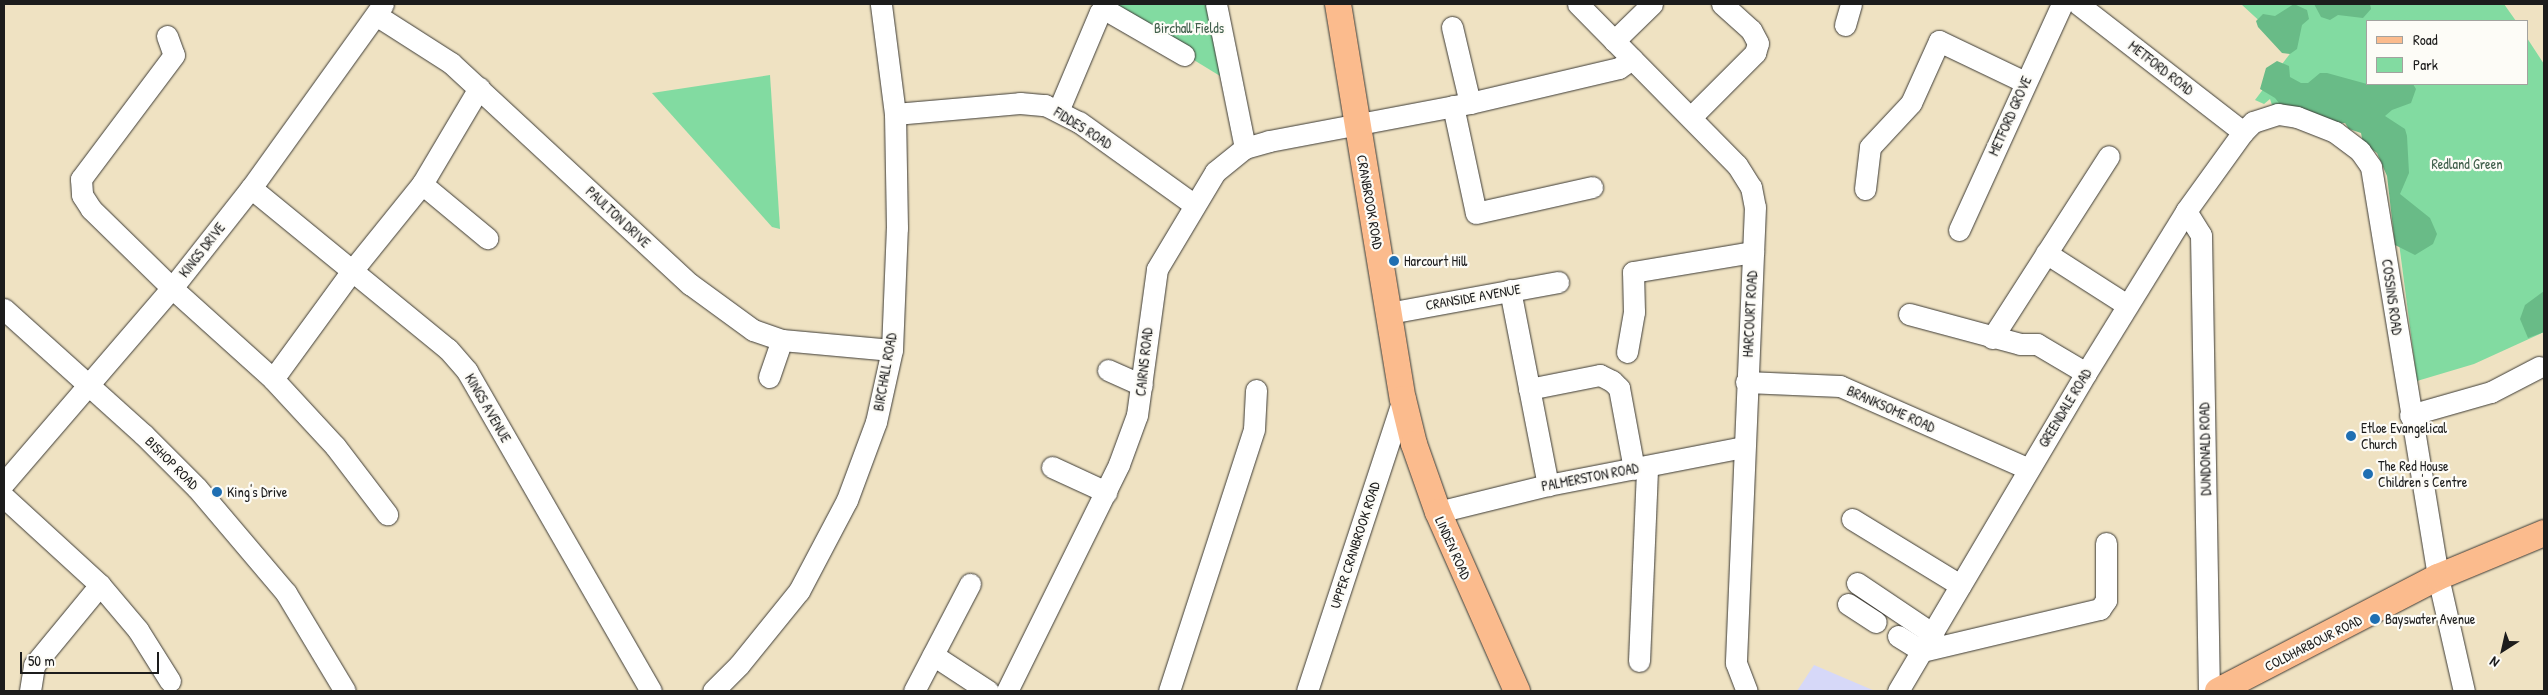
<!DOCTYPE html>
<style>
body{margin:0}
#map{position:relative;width:2548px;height:695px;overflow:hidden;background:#efe2c2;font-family:"Patrick Hand",sans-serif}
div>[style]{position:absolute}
.built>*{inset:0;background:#d6d8f8}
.green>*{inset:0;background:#82dba1}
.forest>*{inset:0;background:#69bb87}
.roads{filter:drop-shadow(0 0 1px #3c3a35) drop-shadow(0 0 1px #3c3a35)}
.minor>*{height:21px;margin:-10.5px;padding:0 10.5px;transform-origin:10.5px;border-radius:10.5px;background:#fff}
.major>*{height:26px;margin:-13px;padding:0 13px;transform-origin:13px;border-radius:13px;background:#fbbb8d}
.dots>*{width:14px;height:14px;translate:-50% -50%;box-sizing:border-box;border:2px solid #fdfcf7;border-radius:50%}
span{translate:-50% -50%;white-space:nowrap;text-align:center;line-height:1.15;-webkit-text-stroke:4.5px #fdfcf7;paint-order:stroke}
.park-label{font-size:14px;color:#405f4b}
.street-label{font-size:14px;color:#1c1c1c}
.poi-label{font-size:14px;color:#1c1c1c}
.left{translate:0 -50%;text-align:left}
.frame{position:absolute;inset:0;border:5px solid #1c1c1c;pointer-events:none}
.legend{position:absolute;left:2366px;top:20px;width:162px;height:65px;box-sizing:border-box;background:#fdfcf7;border:1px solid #a3a29f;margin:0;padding:6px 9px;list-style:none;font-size:15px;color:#1c1c1c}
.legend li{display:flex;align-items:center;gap:10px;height:25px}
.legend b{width:25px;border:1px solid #a3a29f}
.north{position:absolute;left:2478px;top:625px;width:50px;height:50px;-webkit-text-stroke:4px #fdfcf7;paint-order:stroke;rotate:215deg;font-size:14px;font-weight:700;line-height:20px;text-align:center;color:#1c1c1c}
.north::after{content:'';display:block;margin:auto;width:18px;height:22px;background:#1c1c1c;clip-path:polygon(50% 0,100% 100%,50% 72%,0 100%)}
.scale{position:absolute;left:20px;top:652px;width:139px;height:22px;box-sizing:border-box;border:2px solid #1c1c1c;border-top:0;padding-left:6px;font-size:15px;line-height:18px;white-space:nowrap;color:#1c1c1c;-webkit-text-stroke:4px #fdfcf7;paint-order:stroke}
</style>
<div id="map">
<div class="built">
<i style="clip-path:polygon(1814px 665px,1875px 691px,1797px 691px)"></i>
</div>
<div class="green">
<i style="clip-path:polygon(1102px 4px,1210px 4px,1225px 79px)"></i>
<i style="clip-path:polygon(2241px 4px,2504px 4px,2516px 21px,2367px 21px,2367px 84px,2527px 84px,2527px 38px,2544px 64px,2544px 332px,2474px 364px,2417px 381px,2390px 174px,2385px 157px,2358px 126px,2297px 108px,2272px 105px,2270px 99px,2264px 104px,2255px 100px,2292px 51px)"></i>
<i style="clip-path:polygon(770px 75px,780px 229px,772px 227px,652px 93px)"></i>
</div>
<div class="forest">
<i style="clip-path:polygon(2294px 4px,2307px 10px,2309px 19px,2302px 25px,2297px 49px,2290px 54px,2282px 53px,2258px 27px,2256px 21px,2263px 14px,2275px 16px)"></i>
<i style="clip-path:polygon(2314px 4px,2370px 4px,2371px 9px,2363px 18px,2338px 15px,2330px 20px,2321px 17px)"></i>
<i style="clip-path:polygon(2277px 61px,2289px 66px,2290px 77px,2301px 83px,2308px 83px,2320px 73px,2327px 73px,2367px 84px,2413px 84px,2416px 89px,2411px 103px,2392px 110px,2385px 116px,2405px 129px,2407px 136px,2409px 173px,2400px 194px,2430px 218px,2437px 234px,2433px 244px,2415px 255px,2395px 245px,2387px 176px,2377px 153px,2363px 143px,2361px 133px,2349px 129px,2345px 123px,2332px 124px,2283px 108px,2275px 98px,2260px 89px,2266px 68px)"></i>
<i style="clip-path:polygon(2544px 291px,2544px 332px,2528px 338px,2520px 319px,2525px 305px)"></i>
</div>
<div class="roads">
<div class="minor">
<i style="left:1216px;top:4px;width:147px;rotate:78.6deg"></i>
<i style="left:1578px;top:4px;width:226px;rotate:45.4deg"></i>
<i style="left:1737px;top:165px;width:26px;rotate:58deg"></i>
<i style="left:1751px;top:187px;width:20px;rotate:79deg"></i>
<i style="left:1755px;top:207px;width:456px;rotate:92.4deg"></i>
<i style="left:1736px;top:663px;width:30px;rotate:69deg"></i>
<i style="left:2078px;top:4px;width:209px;rotate:37.8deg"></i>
<i style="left:376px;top:15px;width:89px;rotate:32.6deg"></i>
<i style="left:451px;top:63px;width:326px;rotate:42.8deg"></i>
<i style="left:690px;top:284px;width:78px;rotate:36.1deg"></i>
<i style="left:753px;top:330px;width:31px;rotate:19deg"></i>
<i style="left:782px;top:340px;width:110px;rotate:5.2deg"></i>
<i style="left:1845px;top:25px;width:22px;rotate:-74deg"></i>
<i style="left:1452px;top:27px;width:78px;rotate:76.7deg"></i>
<i style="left:167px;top:36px;width:20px;rotate:70deg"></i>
<i style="left:174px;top:55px;width:155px;rotate:126.9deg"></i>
<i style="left:81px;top:179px;width:16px;rotate:86deg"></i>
<i style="left:82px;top:195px;width:17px;rotate:57deg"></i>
<i style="left:91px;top:209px;width:113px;rotate:44.3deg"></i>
<i style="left:172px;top:288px;width:136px;rotate:42deg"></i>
<i style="left:273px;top:379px;width:91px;rotate:47.2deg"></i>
<i style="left:335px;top:446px;width:86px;rotate:52.6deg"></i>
<i style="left:1614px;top:41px;width:53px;rotate:-44.2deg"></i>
<i style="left:1453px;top:106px;width:109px;rotate:77.9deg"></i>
<i style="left:1476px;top:213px;width:119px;rotate:-12.6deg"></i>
<i style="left:1059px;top:109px;width:105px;rotate:-67.1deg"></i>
<i style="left:1100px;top:12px;width:6px;rotate:-18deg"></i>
<i style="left:1106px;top:10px;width:90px;rotate:30deg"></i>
<i style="left:895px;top:114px;width:125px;rotate:-5deg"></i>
<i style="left:1020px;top:103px;width:25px;rotate:5deg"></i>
<i style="left:1045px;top:105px;width:38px;rotate:27deg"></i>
<i style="left:1079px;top:122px;width:140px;rotate:35.7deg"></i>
<i style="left:1691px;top:117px;width:91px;rotate:-45deg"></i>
<i style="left:1755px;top:53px;width:10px;rotate:-73deg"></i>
<i style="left:1758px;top:43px;width:15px;rotate:-118deg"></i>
<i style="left:1751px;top:30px;width:39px;rotate:-138deg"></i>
<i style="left:422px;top:184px;width:85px;rotate:39.7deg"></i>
<i style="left:251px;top:188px;width:254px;rotate:39.3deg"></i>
<i style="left:448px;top:349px;width:29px;rotate:49deg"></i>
<i style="left:467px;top:371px;width:369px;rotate:60.1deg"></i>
<i style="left:1865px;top:189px;width:42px;rotate:-83.2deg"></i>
<i style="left:1870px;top:147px;width:60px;rotate:-47deg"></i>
<i style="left:1911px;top:103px;width:68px;rotate:-65.7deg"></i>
<i style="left:1939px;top:41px;width:95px;rotate:25.5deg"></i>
<i style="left:2186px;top:211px;width:28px;rotate:58deg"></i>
<i style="left:2201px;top:235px;width:456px;rotate:89deg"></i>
<i style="left:1959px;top:230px;width:248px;rotate:-65.5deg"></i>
<i style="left:2046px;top:253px;width:96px;rotate:32.7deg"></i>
<i style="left:1510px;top:290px;width:199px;rotate:79deg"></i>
<i style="left:4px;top:309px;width:187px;rotate:42deg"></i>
<i style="left:143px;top:434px;width:76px;rotate:45deg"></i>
<i style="left:197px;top:488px;width:138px;rotate:49.7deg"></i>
<i style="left:286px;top:593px;width:114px;rotate:59deg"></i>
<i style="left:1389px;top:313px;width:172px;rotate:-10.4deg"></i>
<i style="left:1909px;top:314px;width:115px;rotate:15.1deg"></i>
<i style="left:2020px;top:344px;width:17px"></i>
<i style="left:2037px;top:344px;width:57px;rotate:30.6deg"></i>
<i style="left:1992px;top:338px;width:216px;rotate:-57.3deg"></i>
<i style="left:1627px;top:352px;width:41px;rotate:-80.1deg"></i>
<i style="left:1634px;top:312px;width:40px;rotate:-91.4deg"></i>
<i style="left:1633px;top:272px;width:122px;rotate:-9.5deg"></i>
<i style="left:1108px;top:370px;width:37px;rotate:24deg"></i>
<i style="left:769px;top:377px;width:39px;rotate:-71deg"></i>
<i style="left:273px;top:379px;width:132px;rotate:-53.9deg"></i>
<i style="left:351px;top:272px;width:113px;rotate:-51.1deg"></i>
<i style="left:422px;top:184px;width:112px;rotate:-59.3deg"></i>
<i style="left:1746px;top:382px;width:94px;rotate:2.4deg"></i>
<i style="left:1840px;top:386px;width:206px;rotate:23.7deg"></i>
<i style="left:1529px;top:389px;width:72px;rotate:-11.2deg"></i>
<i style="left:1600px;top:375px;width:13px;rotate:27deg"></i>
<i style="left:1612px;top:381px;width:10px;rotate:45deg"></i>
<i style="left:1619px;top:388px;width:82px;rotate:79.5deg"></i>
<i style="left:2410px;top:415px;width:84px;rotate:-15.9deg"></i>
<i style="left:2491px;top:392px;width:54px;rotate:-27.5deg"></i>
<i style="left:1052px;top:467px;width:60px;rotate:24.8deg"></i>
<i style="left:4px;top:483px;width:257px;rotate:-49.3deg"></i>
<i style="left:172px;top:288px;width:127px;rotate:-51.7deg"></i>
<i style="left:251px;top:188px;width:226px;rotate:-54.3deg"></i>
<i style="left:4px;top:497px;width:130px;rotate:42.5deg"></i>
<i style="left:100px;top:585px;width:59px;rotate:49.8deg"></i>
<i style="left:138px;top:630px;width:60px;rotate:57.9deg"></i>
<i style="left:1438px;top:512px;width:113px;rotate:-13.8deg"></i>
<i style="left:1548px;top:485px;width:199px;rotate:-11deg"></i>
<i style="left:1852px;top:519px;width:127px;rotate:31.4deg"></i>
<i style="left:1857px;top:583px;width:92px;rotate:33.9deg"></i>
<i style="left:1848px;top:604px;width:33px;rotate:33deg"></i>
<i style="left:1898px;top:636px;width:28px;rotate:32deg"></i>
<i style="left:1922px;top:651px;width:183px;rotate:-13.3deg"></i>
<i style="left:2100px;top:609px;width:11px;rotate:-56deg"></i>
<i style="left:2106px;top:600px;width:57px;rotate:-90deg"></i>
<i style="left:933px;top:655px;width:66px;rotate:33.2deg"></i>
<i style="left:1639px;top:661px;width:194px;rotate:-87.6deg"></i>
<i style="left:30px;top:691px;width:26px;rotate:-81deg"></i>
<i style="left:34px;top:665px;width:104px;rotate:-50.5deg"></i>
<i style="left:713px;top:691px;width:37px;rotate:-45deg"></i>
<i style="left:739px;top:665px;width:95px;rotate:-51deg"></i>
<i style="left:799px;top:591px;width:103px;rotate:-62.2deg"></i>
<i style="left:847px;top:500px;width:83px;rotate:-69.6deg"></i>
<i style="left:876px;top:422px;width:74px;rotate:-77.5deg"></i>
<i style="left:892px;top:350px;width:122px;rotate:-87.7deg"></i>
<i style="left:897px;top:228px;width:114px;rotate:-91deg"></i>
<i style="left:895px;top:114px;width:111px;rotate:-97.3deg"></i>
<i style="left:914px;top:691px;width:121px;rotate:-62.4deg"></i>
<i style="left:1007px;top:691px;width:253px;rotate:-63.7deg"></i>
<i style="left:1119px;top:464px;width:52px;rotate:-69.8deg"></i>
<i style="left:1137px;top:415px;width:147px;rotate:-82.2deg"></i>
<i style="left:1157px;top:269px;width:113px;rotate:-59.1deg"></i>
<i style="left:1215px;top:172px;width:38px;rotate:-39deg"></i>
<i style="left:1245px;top:148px;width:25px;rotate:-16deg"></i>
<i style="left:1269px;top:141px;width:205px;rotate:-10.7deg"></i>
<i style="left:1470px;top:103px;width:153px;rotate:-13.2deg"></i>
<i style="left:1619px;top:68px;width:16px;rotate:-35deg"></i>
<i style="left:1169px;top:691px;width:275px;rotate:-72deg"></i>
<i style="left:1254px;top:429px;width:39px;rotate:-87deg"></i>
<i style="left:1307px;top:691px;width:307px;rotate:-71.8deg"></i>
<i style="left:1898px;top:691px;width:369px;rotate:-59.4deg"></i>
<i style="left:2086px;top:373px;width:190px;rotate:-58.3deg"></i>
<i style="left:2186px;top:211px;width:97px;rotate:-54.2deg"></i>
<i style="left:2243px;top:132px;width:14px;rotate:-45deg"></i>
<i style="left:2253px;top:122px;width:26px;rotate:-18deg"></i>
<i style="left:2278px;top:114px;width:19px;rotate:9deg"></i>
<i style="left:2297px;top:117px;width:41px;rotate:21.5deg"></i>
<i style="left:2335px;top:132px;width:31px;rotate:37deg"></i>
<i style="left:2360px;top:151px;width:19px;rotate:55deg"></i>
<i style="left:2371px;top:167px;width:415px;rotate:80.7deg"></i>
<i style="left:2438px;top:577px;width:117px;rotate:77.2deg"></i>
</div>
<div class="major">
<i style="left:1338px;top:4px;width:400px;rotate:80.7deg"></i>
<i style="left:1403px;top:399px;width:46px;rotate:76.3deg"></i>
<i style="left:1414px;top:444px;width:72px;rotate:70.6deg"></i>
<i style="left:1438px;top:512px;width:196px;rotate:66.2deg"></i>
<i style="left:2218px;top:691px;width:248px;rotate:-27.4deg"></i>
<i style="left:2438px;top:577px;width:115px;rotate:-22.5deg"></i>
</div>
</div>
<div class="dots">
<i style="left:1394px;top:261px;background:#1f6fb2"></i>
<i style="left:2351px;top:436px;background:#1f6fb2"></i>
<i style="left:2368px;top:474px;background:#1f6fb2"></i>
<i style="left:217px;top:492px;background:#1f6fb2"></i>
<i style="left:2375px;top:619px;background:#1f6fb2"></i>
</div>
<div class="park-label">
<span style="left:1189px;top:28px">Birchall Fields</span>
<span style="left:2467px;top:164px">Redland Green</span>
</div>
<div class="street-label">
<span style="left:2161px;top:68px;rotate:38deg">METFORD ROAD</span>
<span style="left:2010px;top:116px;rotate:-66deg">METFORD GROVE</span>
<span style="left:1083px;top:128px;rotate:32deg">FIDDES ROAD</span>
<span style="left:1370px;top:202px;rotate:80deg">CRANBROOK ROAD</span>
<span style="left:618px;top:217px;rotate:43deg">PAULTON DRIVE</span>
<span style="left:202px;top:250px;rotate:-52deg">KINGS DRIVE</span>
<span style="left:1473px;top:297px;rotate:-10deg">CRANSIDE AVENUE</span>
<span style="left:2392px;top:297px;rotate:82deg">COSSINS ROAD</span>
<span style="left:1750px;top:314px;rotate:-87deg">HARCOURT ROAD</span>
<span style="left:1144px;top:362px;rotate:-84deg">CAIRNS ROAD</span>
<span style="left:885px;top:372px;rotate:-80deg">BIRCHALL ROAD</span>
<span style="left:488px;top:408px;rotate:60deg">KINGS AVENUE</span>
<span style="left:2065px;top:408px;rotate:-59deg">GREENDALE ROAD</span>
<span style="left:1891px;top:409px;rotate:24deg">BRANKSOME ROAD</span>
<span style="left:2205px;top:449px;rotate:-91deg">DUNDONALD ROAD</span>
<span style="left:172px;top:463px;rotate:45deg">BISHOP ROAD</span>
<span style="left:1590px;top:477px;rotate:-11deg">PALMERSTON ROAD</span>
<span style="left:1355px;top:545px;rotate:-72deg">UPPER CRANBROOK ROAD</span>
<span style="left:1453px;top:548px;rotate:66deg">LINDEN ROAD</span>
<span style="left:2313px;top:643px;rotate:-27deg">COLDHARBOUR ROAD</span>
</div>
<div class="poi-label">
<span class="left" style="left:1404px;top:261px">Harcourt Hill</span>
<span class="left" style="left:2361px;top:436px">Etloe Evangelical<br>Church</span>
<span class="left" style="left:2378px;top:474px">The Red House<br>Children's Centre</span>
<span class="left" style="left:227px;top:492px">King's Drive</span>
<span class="left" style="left:2385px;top:619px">Bayswater Avenue</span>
</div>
<div class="frame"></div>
<ul class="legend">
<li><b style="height:6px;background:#fbbb8d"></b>Road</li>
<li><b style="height:14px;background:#82dba1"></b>Park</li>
</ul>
<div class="north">N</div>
<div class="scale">50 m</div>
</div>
